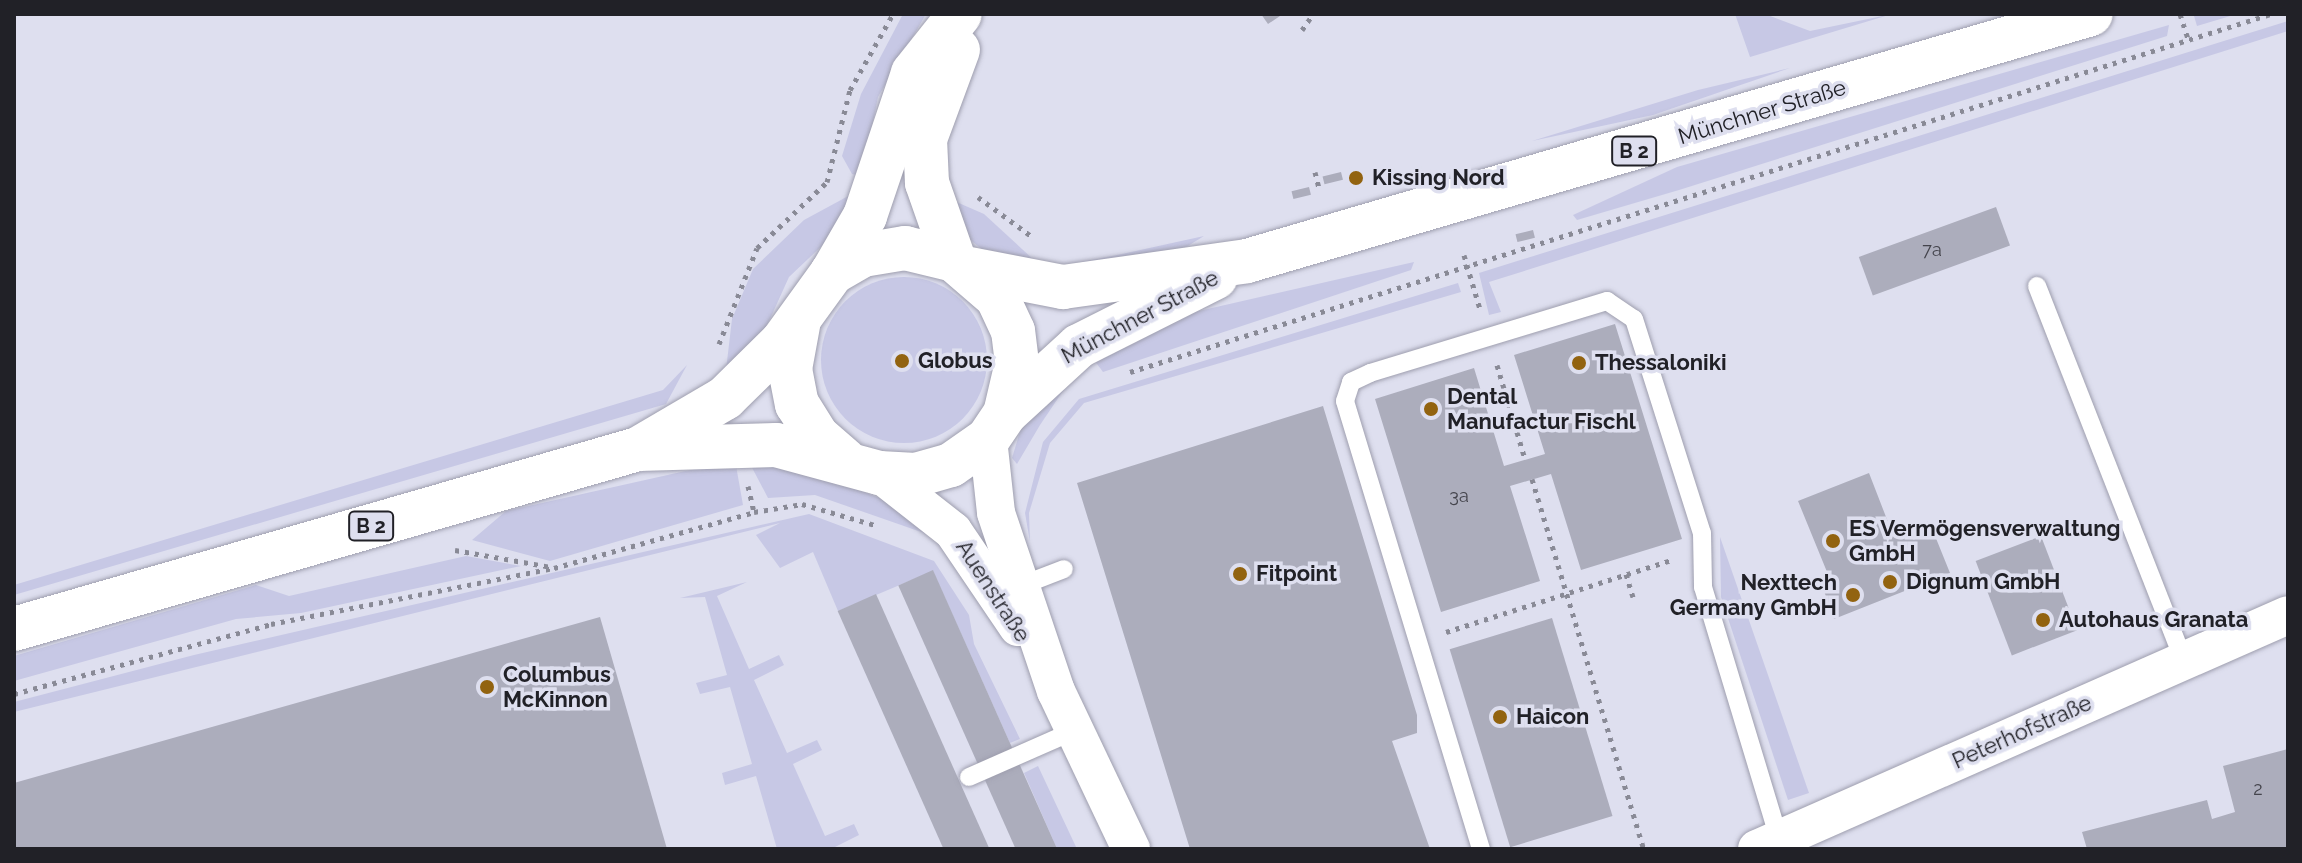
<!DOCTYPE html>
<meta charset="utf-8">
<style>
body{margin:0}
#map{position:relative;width:2302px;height:863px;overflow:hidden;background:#dedfef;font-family:Raleway,sans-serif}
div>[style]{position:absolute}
.green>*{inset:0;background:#c7c8e5}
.round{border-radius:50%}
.building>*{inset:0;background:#acadbc;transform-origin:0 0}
.path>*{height:5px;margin-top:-2.5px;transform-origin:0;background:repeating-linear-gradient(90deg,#898a96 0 4px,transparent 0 10px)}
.roads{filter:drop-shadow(0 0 2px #9e9eae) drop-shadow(0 0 2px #9e9eae)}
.service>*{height:18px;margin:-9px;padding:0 9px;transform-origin:9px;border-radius:9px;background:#fff}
.minor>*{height:38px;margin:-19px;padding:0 19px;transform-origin:19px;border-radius:19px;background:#fff}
.tertiary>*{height:44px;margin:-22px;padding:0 22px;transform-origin:22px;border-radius:22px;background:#fff}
.primary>*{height:44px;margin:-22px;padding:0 22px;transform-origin:22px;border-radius:22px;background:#fff}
.dots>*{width:22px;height:22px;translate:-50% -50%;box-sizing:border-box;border:4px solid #dedfef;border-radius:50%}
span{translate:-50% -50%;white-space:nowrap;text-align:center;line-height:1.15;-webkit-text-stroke:7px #dedfef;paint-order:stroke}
.number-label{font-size:18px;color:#44444c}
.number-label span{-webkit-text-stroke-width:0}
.shield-label span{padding:2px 6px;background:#dedfef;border:2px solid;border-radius:6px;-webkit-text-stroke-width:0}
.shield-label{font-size:20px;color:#212127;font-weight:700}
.street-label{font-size:22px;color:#212127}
.poi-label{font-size:22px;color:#212127;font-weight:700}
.left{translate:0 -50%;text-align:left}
.right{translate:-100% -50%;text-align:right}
.frame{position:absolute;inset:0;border:16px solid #212127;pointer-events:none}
</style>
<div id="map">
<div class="green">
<i style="clip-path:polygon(903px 14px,926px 14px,878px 97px,862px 176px,852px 174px,842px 156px,861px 94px)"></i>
<i style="clip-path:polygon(1735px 14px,1765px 14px,1810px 31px,1892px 14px,1750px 57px)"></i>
<i style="clip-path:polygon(2202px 14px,2237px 14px,2197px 26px,2194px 16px)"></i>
<i style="clip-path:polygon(2288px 21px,2288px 31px,1489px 282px,1501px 312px,1489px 315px,1479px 273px)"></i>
<i style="clip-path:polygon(2169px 25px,2167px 36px,1679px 190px,1577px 220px,1573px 215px,1677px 167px)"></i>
<i style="clip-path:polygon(1790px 68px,1653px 115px,1532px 141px,1698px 90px)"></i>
<i style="clip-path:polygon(852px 194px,846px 223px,789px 277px,760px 341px,726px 370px,732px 319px,753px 269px,804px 220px)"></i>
<i style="clip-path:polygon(945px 197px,984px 214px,1048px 273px,994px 259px,968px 238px)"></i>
<i style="clip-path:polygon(1204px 236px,1175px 254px,1066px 265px,1122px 254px)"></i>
<i style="clip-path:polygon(1414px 262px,1411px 270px,1103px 372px,1089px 353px,1177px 316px)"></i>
<i class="round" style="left:821px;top:277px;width:166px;height:166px"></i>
<i style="clip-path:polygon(1458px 283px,1461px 292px,1084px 403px,1050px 443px,1029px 513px,1030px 542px,1025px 513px,1043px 442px,1079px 399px)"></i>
<i style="clip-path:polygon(687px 365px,666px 404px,14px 595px,14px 585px,663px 390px)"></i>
<i style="clip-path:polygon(1073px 376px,1040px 425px,1017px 464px,1012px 458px,1022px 425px)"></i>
<i style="clip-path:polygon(747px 458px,815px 473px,895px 504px,927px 534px,815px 495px,768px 498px)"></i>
<i style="clip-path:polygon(735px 460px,743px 505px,736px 507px,550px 561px,472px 540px,506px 511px)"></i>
<i style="clip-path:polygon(809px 514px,934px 561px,969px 615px,974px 644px,1020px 739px,1010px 743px,933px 571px,838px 611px,813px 552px,780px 568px,756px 535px,780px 523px,14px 712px,14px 702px,194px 655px)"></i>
<i style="clip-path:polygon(1720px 537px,1809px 793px,1788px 800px,1721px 597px)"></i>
<i style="clip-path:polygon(466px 556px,521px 566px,301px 613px,236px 619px,14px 681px,14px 656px,256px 585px,289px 596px)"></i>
<i style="clip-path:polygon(747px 582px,717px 596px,749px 669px,779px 655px,784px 665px,754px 680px,787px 753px,817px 740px,822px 750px,793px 764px,825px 836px,854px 824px,859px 835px,831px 849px,777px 849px,756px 776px,725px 785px,722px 773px,752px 764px,730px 687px,700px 694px,696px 683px,727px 675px,705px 597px,680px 598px)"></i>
<i style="clip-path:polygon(1038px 766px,1077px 849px,1057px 849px,1024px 773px)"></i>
</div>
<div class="building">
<i style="clip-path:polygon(1261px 14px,1283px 14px,1268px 24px)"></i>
<i style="left:1341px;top:172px;width:8px;height:19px;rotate:76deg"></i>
<i style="left:1309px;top:187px;width:8px;height:18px;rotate:76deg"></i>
<i style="left:1996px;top:207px;width:41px;height:146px;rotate:70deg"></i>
<i style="left:1533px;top:230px;width:8px;height:18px;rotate:76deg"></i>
<i style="clip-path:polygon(1615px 324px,1682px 539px,1581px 570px,1551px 474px,1510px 486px,1540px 581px,1441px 612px,1375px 399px,1474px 368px,1504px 466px,1545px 454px,1514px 355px)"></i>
<i style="clip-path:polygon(1323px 406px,1417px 715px,1417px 733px,1392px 741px,1430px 849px,1190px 849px,1077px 483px)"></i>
<i style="clip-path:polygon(1869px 473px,1893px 535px,1929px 521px,1950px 573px,1834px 619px,1824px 591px,1834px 589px,1798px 501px)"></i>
<i style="left:2041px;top:536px;width:101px;height:70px;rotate:69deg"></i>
<i style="left:933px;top:570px;width:305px;height:38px;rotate:66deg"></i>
<i style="left:876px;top:594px;width:280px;height:42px;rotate:66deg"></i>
<i style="clip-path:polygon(600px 617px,667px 849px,14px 849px,14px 783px)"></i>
<i style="left:1552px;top:618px;width:207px;height:107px;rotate:73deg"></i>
<i style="clip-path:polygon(2288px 749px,2288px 849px,2087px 849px,2082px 832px,2207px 800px,2212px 819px,2235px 812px,2223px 766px)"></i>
</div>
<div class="path">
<i style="left:2180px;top:14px;width:26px;rotate:72deg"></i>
<i style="left:1302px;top:30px;width:19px;rotate:-55deg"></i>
<i style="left:1315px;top:172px;width:16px;rotate:76deg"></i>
<i style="left:978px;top:197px;width:66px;rotate:36.3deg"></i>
<i style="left:1464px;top:255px;width:56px;rotate:73.5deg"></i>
<i style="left:719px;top:344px;width:103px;rotate:-68.4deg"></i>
<i style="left:757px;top:248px;width:96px;rotate:-43.3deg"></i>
<i style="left:827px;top:182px;width:95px;rotate:-76deg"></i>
<i style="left:850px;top:90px;width:87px;rotate:-60.5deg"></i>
<i style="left:1497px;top:365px;width:98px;rotate:73.4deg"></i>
<i style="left:1130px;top:372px;width:1196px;rotate:-17.42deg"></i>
<i style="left:1532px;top:479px;width:387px;rotate:73.2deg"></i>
<i style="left:748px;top:486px;width:27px;rotate:77deg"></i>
<i style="left:455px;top:550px;width:97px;rotate:10deg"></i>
<i style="left:1626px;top:574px;width:24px;rotate:73deg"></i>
<i style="left:1446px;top:632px;width:237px;rotate:-17.7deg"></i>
<i style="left:14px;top:694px;width:266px;rotate:-15.2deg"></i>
<i style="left:271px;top:624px;width:288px;rotate:-11.2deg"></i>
<i style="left:554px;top:568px;width:208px;rotate:-15.6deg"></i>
<i style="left:754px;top:512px;width:49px;rotate:-9.5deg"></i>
<i style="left:802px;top:504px;width:79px;rotate:16.1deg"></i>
</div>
<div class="roads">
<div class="service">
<i style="left:2037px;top:286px;width:403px;rotate:68.6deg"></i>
<i style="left:1020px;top:586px;width:47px;rotate:-21.1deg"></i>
<i style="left:969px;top:777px;width:117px;rotate:-23.7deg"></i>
<i style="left:1481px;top:849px;width:468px;rotate:-106.9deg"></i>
<i style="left:1345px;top:401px;width:20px;rotate:-72deg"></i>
<i style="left:1351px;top:382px;width:21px;rotate:-25deg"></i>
<i style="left:1370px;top:373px;width:248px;rotate:-16.9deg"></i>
<i style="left:1607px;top:301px;width:32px;rotate:34deg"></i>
<i style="left:1634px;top:319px;width:225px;rotate:72.4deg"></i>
<i style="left:1702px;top:533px;width:54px;rotate:88.9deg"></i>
<i style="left:1703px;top:587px;width:263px;rotate:73.2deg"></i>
</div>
<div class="minor">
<i style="left:988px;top:439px;width:74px;rotate:83.8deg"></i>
<i style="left:996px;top:513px;width:188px;rotate:71.4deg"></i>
<i style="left:1056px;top:691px;width:175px;rotate:64.6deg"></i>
<i style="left:879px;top:473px;width:94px;rotate:38.1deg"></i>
<i style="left:953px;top:531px;width:116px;rotate:55.9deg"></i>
<i style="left:1757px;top:849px;width:580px;rotate:-23.78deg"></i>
</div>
<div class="tertiary">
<i style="left:954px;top:260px;width:82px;rotate:-109.3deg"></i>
<i style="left:927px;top:183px;width:44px;rotate:-92.6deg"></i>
<i style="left:925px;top:139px;width:95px;rotate:-69.7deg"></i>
<i style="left:832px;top:273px;width:66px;rotate:-59.9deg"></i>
<i style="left:865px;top:216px;width:151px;rotate:-71.4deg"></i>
<i style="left:913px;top:73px;width:75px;rotate:-51.5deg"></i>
</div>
<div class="primary">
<i style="left:970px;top:269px;width:95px;rotate:11deg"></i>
<i style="left:1063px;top:287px;width:186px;rotate:-8deg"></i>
<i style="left:1247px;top:261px;width:879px;rotate:-16.31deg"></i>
<i style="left:799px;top:320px;width:50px;rotate:100.4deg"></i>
<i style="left:790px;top:369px;width:36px;rotate:79deg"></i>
<i style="left:797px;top:404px;width:38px;rotate:58deg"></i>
<i style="left:817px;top:436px;width:37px;rotate:41deg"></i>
<i style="left:1008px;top:411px;width:96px;rotate:-42.5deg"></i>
<i style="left:1079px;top:346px;width:153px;rotate:-26.7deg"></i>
<i style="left:14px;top:629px;width:649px;rotate:-16.09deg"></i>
<i style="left:638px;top:449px;width:138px;rotate:-1.7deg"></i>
<i style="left:776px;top:445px;width:107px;rotate:15.2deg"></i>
<i style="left:879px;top:473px;width:37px;rotate:3deg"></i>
<i style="left:916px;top:475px;width:36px;rotate:-16deg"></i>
<i style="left:951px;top:465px;width:45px;rotate:-35.1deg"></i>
<i style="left:988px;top:439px;width:30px;rotate:-56deg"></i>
<i style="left:1005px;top:414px;width:52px;rotate:-76.8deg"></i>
<i style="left:1017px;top:363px;width:32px;rotate:-97deg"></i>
<i style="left:1013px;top:331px;width:38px;rotate:-115deg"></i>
<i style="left:997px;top:297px;width:57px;rotate:-139.3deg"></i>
<i style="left:954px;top:260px;width:50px;rotate:-166.2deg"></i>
<i style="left:905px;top:248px;width:43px;rotate:170.5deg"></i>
<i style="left:863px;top:255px;width:36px;rotate:150deg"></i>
<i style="left:832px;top:273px;width:85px;rotate:125.9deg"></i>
<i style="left:782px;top:342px;width:80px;rotate:135.5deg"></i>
<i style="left:725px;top:398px;width:101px;rotate:149.6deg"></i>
</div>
</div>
<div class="dots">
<i style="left:1356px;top:178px;background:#926310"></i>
<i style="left:902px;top:361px;background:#926310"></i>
<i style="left:1579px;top:363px;background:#926310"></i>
<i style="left:1431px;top:409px;background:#926310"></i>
<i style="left:1833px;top:541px;background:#926310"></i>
<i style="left:1240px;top:574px;background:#926310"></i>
<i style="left:1890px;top:582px;background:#926310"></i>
<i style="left:1853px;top:595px;background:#926310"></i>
<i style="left:2043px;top:620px;background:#926310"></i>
<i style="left:487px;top:687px;background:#926310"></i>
<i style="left:1500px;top:717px;background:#926310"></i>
</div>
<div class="number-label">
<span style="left:1932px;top:250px">7a</span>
<span style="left:1459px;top:496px">3a</span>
<span style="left:2258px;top:789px">2</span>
</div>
<div class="shield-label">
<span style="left:1634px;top:151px">B 2</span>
<span style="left:371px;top:526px">B 2</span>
</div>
<div class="street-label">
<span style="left:1762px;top:112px;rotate:-17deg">Münchner Straße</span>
<span style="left:1140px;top:317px;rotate:-28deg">Münchner Straße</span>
<span style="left:993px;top:591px;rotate:57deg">Auenstraße</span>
<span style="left:2022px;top:732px;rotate:-24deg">Peterhofstraße</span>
</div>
<div class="poi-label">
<span class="left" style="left:1372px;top:178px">Kissing Nord</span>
<span class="left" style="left:918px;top:361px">Globus</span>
<span class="left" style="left:1595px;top:363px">Thessaloniki</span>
<span class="left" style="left:1447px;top:409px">Dental<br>Manufactur Fischl</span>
<span class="left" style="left:1849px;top:541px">ES Vermögensverwaltung<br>GmbH</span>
<span class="left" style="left:1256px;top:574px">Fitpoint</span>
<span class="right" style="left:1837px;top:595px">Nexttech<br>Germany GmbH</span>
<span class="left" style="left:1906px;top:582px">Dignum GmbH</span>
<span class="left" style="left:2059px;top:620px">Autohaus Granata</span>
<span class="left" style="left:503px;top:687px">Columbus<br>McKinnon</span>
<span class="left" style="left:1516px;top:717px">Haicon</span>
</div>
<div class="frame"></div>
</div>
